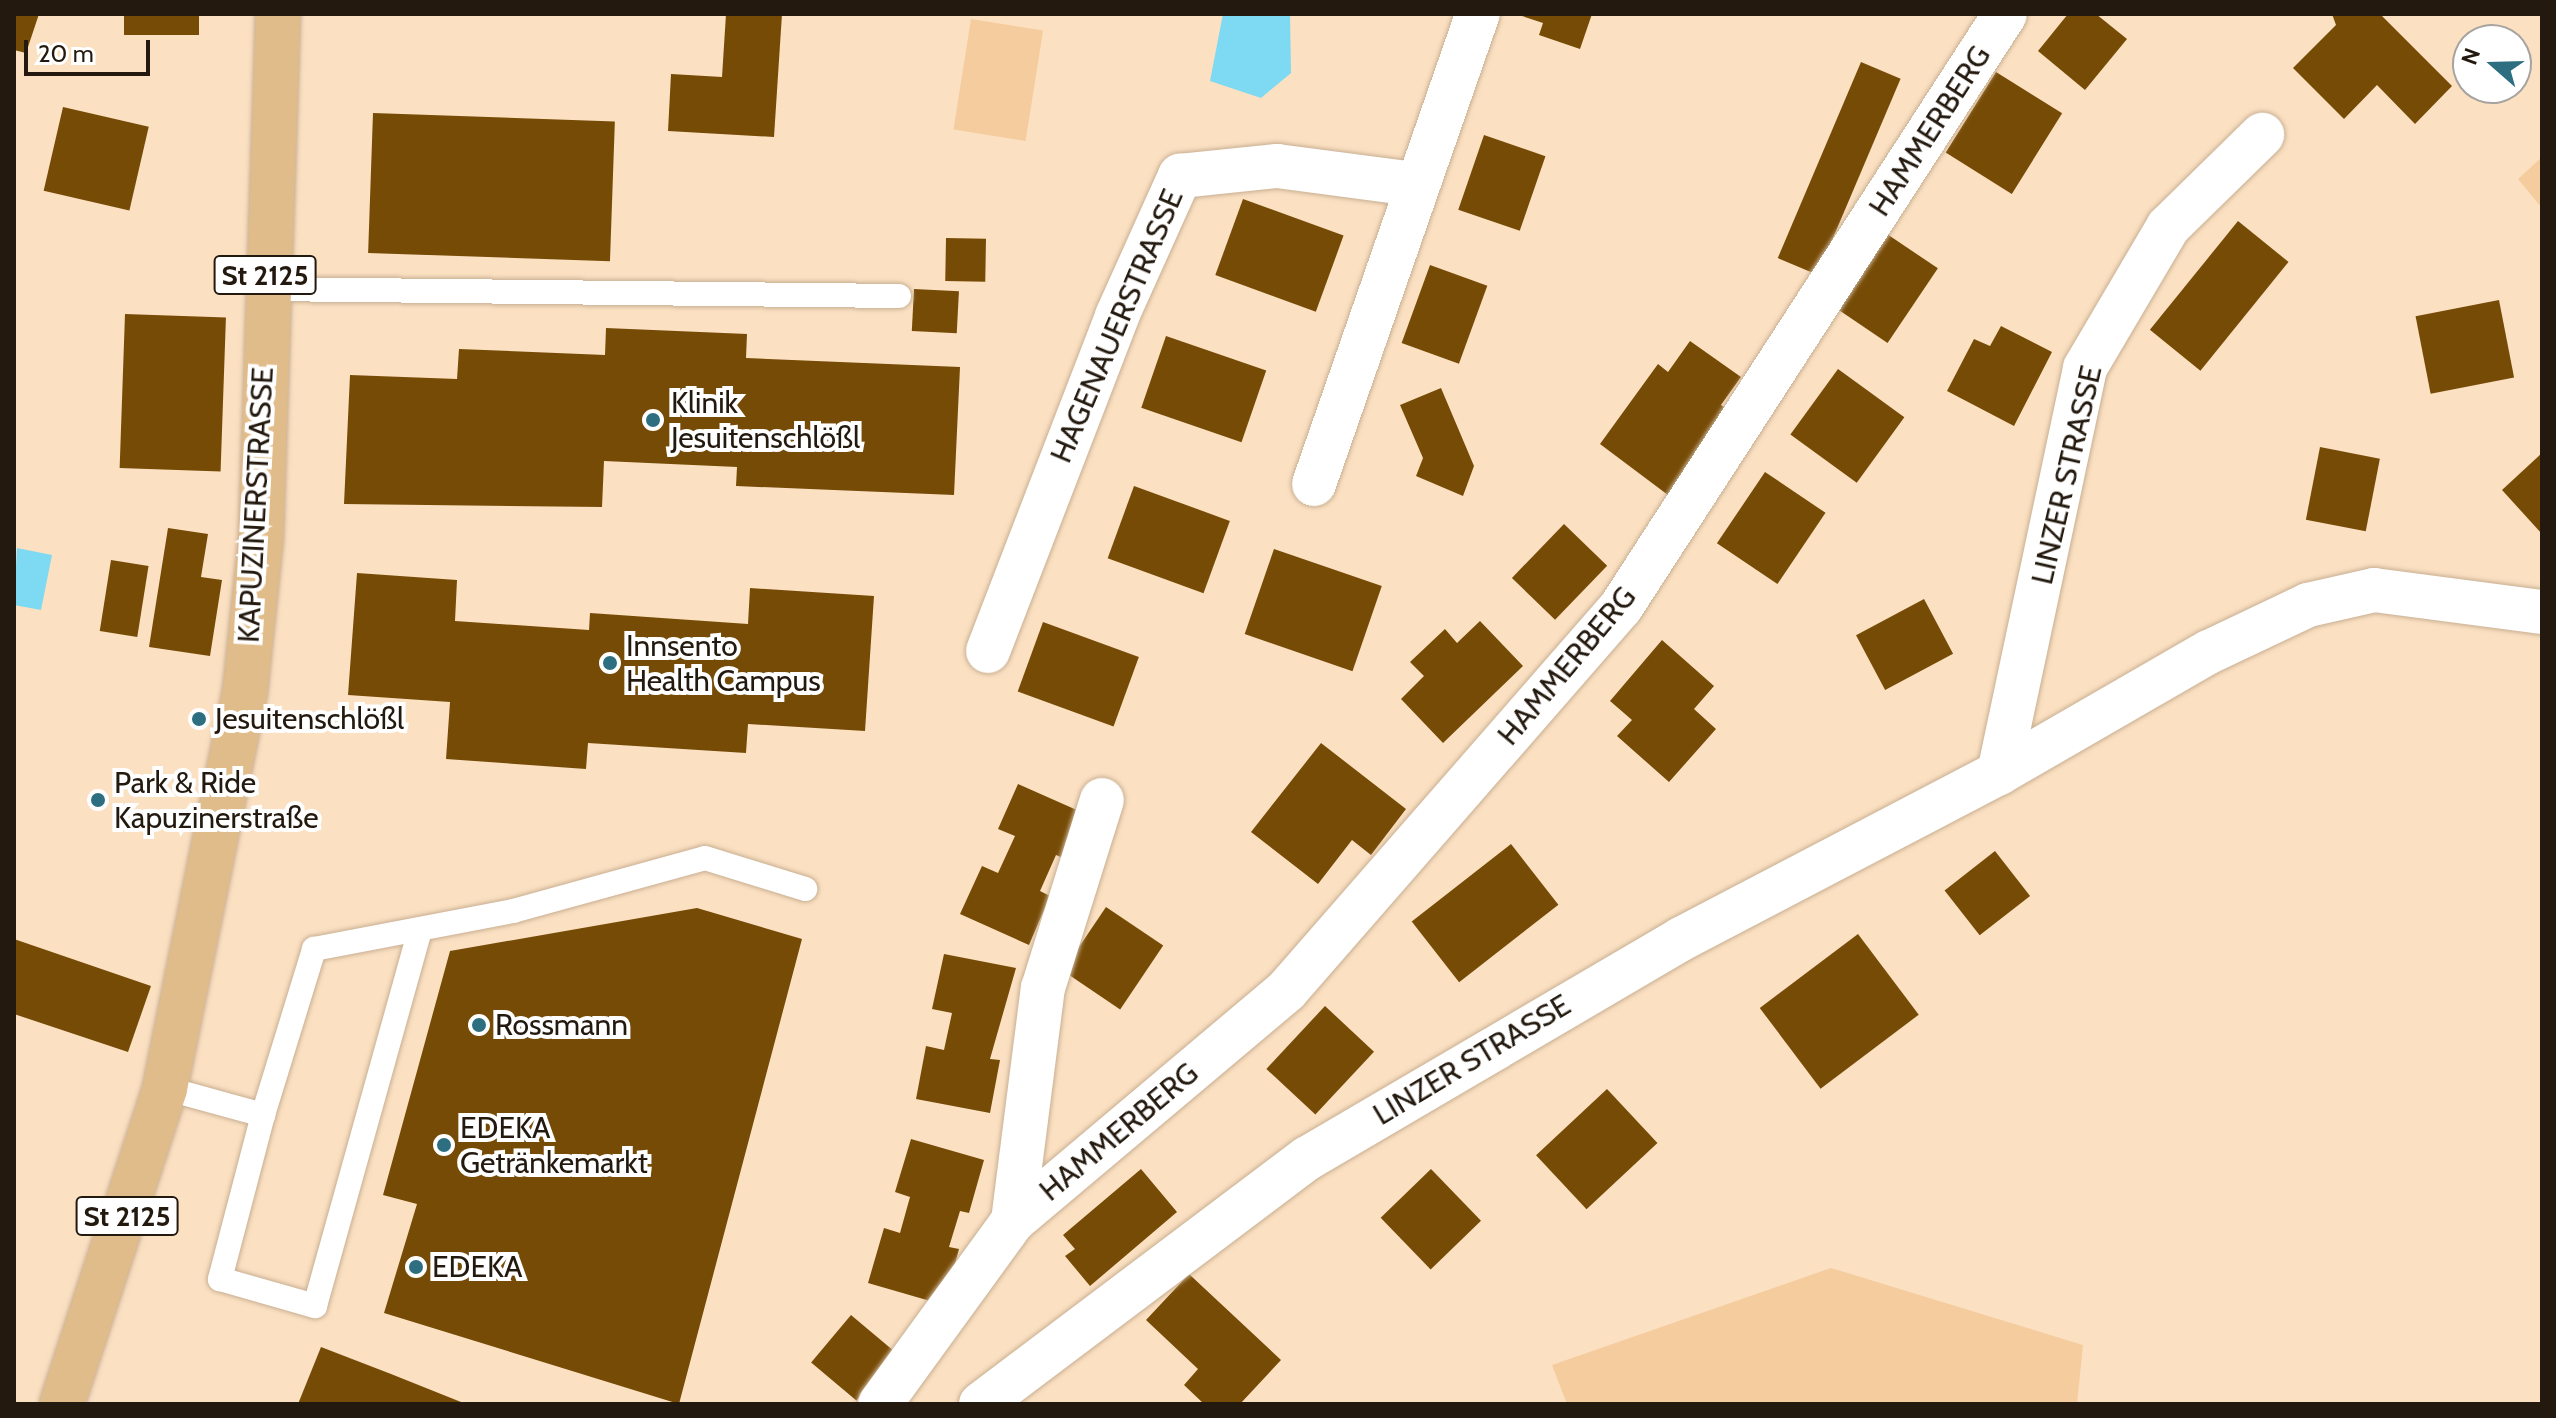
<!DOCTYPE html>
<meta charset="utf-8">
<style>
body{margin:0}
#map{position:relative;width:2556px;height:1418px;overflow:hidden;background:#fbe0c2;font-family:Cabin,sans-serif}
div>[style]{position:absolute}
.green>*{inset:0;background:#f4cc9e;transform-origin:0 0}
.water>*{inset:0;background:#7ed9f3}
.building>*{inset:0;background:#764b06;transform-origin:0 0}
.roads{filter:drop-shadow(0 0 2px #c8af92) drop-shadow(0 0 2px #c8af92)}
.service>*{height:24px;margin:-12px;padding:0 12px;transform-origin:12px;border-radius:12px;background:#fff}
.minor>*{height:44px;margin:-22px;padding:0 22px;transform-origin:22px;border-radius:22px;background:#fff}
.primary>*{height:44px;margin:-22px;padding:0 22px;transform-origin:22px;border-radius:22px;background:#e1bc8b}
.dots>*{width:22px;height:22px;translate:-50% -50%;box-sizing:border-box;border:4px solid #fff;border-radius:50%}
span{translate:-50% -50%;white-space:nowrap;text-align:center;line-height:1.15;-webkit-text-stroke:8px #fff;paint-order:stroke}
.shield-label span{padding:2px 6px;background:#fff;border:2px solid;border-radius:6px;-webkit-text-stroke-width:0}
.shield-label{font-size:28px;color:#23190e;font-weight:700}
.street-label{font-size:30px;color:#23190e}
.poi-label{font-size:30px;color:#23190e}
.left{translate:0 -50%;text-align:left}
.frame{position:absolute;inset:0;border:16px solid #23190e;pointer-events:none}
.north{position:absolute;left:2452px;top:24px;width:80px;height:80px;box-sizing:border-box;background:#fff;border:2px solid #a7a39f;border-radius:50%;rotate:290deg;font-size:22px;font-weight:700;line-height:32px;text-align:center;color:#23190e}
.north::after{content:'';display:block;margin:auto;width:28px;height:36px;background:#2d6f81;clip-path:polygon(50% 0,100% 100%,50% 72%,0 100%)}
.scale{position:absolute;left:24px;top:40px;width:126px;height:36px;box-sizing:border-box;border:4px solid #23190e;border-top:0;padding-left:10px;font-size:24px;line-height:28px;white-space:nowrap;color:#23190e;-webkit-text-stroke:6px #fff;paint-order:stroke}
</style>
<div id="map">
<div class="green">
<i style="left:971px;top:19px;width:73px;height:112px;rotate:9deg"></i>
<i style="clip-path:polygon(2542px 157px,2542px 208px,2518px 179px)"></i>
<i style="clip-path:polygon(1831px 1268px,2083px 1345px,2077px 1404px,1567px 1404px,1552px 1365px)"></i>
</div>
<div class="water">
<i style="clip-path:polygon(1223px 14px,1290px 14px,1291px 73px,1261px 98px,1210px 81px)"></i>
<i style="clip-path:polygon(17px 548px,52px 555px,41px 610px,14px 605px)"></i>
</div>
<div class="building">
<i style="clip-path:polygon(14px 14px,39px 14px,26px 53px,14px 50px)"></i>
<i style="left:124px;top:14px;width:75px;height:21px"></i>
<i style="clip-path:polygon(726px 14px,782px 14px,774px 137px,668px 131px,671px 74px,722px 77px)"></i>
<i style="clip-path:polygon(1592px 14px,1580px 49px,1539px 35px,1543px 23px,1519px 15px)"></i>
<i style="clip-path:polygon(2068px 14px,2096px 14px,2127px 39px,2085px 90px,2038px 51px)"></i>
<i style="clip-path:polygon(2332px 14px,2380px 14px,2452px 86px,2415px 124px,2377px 85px,2344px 119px,2293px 68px,2336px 25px)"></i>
<i style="left:1861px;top:62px;width:43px;height:213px;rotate:23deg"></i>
<i style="left:1996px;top:72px;width:78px;height:95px;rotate:32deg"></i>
<i style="left:63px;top:107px;width:88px;height:86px;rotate:13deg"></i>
<i style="left:373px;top:113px;width:242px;height:140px;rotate:2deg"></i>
<i style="left:1484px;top:135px;width:65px;height:79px;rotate:19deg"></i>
<i style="left:1243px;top:199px;width:107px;height:81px;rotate:20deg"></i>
<i style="left:2238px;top:221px;width:65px;height:140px;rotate:39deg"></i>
<i style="left:1884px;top:232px;width:65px;height:90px;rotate:34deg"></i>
<i style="left:946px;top:238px;width:40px;height:43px;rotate:1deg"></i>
<i style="left:1430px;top:265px;width:61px;height:83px;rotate:20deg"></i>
<i style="left:914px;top:289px;width:45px;height:42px;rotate:3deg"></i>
<i style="left:2499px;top:300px;width:79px;height:85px;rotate:79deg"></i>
<i style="left:125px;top:314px;width:101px;height:154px;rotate:2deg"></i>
<i style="clip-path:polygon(2001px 326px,2052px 352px,2014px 426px,1947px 391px,1974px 339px,1990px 346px)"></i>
<i style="clip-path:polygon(606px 328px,747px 334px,746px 358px,960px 367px,954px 495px,736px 486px,737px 467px,604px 461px,602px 507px,344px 504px,350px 375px,457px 379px,459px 349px,605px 355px)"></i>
<i style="left:1166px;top:336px;width:106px;height:76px;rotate:19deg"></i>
<i style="clip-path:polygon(1690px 341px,1741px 377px,1721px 405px,1729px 411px,1668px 495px,1600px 444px,1658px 364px,1668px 372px)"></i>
<i style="left:1838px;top:369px;width:82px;height:81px;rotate:36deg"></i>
<i style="clip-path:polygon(1441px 388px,1474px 466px,1463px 496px,1416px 476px,1423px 458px,1400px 405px)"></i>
<i style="left:2320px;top:447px;width:61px;height:74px;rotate:11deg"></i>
<i style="clip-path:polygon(2542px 453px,2542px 534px,2502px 490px)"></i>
<i style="left:1765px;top:472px;width:73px;height:86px;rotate:34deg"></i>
<i style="left:1134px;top:486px;width:102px;height:77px;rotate:20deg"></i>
<i style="left:1564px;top:524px;width:60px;height:75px;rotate:44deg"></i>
<i style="clip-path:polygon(168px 528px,208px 534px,201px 577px,222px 580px,210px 656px,149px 647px)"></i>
<i style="left:1274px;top:549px;width:114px;height:90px;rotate:19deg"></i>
<i style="left:111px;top:560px;width:38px;height:72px;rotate:9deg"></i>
<i style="clip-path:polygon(357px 573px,457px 580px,455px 621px,589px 630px,590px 613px,748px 624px,750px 588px,874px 596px,865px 731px,748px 724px,746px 753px,588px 743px,586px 769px,446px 759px,450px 702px,348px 695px)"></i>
<i style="left:1924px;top:599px;width:62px;height:77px;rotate:62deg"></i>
<i style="clip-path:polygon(1480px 621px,1523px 666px,1443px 743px,1401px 699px,1424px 676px,1410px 662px,1445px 629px,1457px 643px)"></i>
<i style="left:1043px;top:622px;width:102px;height:74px;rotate:20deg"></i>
<i style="clip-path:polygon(1662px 640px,1714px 686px,1694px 709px,1716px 729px,1669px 782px,1617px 736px,1632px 720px,1610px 701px)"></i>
<i style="clip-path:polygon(1321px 743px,1406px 809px,1371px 855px,1352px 840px,1318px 884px,1251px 832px)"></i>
<i style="clip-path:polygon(1018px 784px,1088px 815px,1068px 860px,1056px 855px,1040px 891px,1050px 896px,1029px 945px,960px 914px,982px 866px,998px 873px,1015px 836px,998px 829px)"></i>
<i style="left:1511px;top:844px;width:77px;height:126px;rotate:52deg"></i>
<i style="left:1995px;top:851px;width:57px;height:64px;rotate:52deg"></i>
<i style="left:1106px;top:907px;width:69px;height:77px;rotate:34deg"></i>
<i style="clip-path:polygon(697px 908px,802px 939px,679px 1404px,384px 1313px,417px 1204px,383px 1195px,450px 951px)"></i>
<i style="left:1858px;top:934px;width:101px;height:123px;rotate:53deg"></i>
<i style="clip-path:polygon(14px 939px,151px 986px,128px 1052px,14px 1014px)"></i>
<i style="clip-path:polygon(944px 954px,1016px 968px,990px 1059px,1000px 1060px,990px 1113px,916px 1099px,926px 1046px,944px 1050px,952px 1013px,932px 1009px)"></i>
<i style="left:1325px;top:1006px;width:67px;height:86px;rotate:43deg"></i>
<i style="left:1607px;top:1089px;width:74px;height:97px;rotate:47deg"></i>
<i style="clip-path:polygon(911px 1139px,984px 1160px,969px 1213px,960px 1211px,949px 1247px,959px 1249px,944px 1305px,868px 1283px,884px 1228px,900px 1233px,910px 1197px,895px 1192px)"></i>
<i style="clip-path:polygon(1141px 1169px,1177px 1212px,1090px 1286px,1065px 1256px,1075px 1249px,1063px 1235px)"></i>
<i style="left:1431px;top:1169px;width:72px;height:70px;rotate:46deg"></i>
<i style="clip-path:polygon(1189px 1274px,1281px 1360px,1240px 1404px,1204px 1404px,1184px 1385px,1198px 1369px,1146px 1320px)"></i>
<i style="left:851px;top:1315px;width:59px;height:62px;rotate:40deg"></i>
<i style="clip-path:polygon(321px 1347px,391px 1374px,466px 1404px,298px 1404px)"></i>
</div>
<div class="roads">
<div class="service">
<i style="left:264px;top:289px;width:635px;rotate:0.63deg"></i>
<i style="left:165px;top:1088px;width:102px;rotate:15.4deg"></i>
<i style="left:263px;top:1115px;width:174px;rotate:-72.9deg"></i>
<i style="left:314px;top:949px;width:203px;rotate:-10.8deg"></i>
<i style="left:513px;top:911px;width:199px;rotate:-15.4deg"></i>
<i style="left:705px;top:858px;width:105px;rotate:17.2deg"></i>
<i style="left:263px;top:1115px;width:170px;rotate:104.7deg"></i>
<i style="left:220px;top:1279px;width:99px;rotate:15.9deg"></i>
<i style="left:315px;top:1306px;width:391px;rotate:-74.4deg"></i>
</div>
<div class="minor">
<i style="left:1314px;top:484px;width:498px;rotate:-70.8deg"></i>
<i style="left:988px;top:651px;width:359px;rotate:-68.9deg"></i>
<i style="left:1117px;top:316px;width:154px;rotate:-65.8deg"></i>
<i style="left:1180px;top:176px;width:98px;rotate:-5.9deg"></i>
<i style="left:1277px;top:166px;width:137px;rotate:7.5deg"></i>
<i style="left:1999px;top:773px;width:414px;rotate:-78deg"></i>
<i style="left:2085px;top:368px;width:164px;rotate:-59.5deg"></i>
<i style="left:2168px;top:227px;width:132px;rotate:-44.4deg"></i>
<i style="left:1013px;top:1221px;width:235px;rotate:-82.7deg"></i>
<i style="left:1043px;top:988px;width:197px;rotate:-72.6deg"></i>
<i style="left:880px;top:1404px;width:226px;rotate:-54deg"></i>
<i style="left:1013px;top:1221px;width:358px;rotate:-40.1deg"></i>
<i style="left:1287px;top:990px;width:508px;rotate:-48.91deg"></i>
<i style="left:1621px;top:607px;width:706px;rotate:-57.07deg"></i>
<i style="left:981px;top:1404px;width:409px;rotate:-37deg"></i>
<i style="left:1308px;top:1158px;width:433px;rotate:-30.4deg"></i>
<i style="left:1681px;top:939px;width:359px;rotate:-27.6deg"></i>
<i style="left:1999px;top:773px;width:242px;rotate:-30deg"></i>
<i style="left:2209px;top:652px;width:110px;rotate:-25.4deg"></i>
<i style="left:2308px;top:605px;width:68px;rotate:-12.8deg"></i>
<i style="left:2374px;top:590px;width:169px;rotate:7.5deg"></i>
</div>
<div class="primary">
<i style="left:62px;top:1404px;width:332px;rotate:-71.9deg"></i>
<i style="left:165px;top:1088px;width:404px;rotate:-78.6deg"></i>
<i style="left:245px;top:692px;width:157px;rotate:-84.1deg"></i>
<i style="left:261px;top:536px;width:522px;rotate:-88.13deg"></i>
</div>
</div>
<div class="dots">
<i style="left:653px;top:420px;background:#2d6f81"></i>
<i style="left:610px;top:663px;background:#2d6f81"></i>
<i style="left:199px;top:719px;background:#2d6f81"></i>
<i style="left:98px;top:800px;background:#2d6f81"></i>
<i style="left:479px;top:1025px;background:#2d6f81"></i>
<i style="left:444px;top:1145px;background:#2d6f81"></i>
<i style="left:416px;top:1267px;background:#2d6f81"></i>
</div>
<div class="shield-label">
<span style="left:265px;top:275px">St 2125</span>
<span style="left:127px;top:1216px">St 2125</span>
</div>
<div class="street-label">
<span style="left:1930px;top:131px;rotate:-57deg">HAMMERBERG</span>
<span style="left:1117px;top:326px;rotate:-67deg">HAGENAUERSTRASSE</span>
<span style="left:2067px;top:475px;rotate:-77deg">LINZER STRASSE</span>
<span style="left:256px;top:505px;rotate:-87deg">KAPUZINERSTRASSE</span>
<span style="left:1567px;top:666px;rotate:-50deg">HAMMERBERG</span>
<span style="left:1472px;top:1060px;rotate:-31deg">LINZER STRASSE</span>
<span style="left:1119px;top:1132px;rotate:-40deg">HAMMERBERG</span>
</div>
<div class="poi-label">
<span class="left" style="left:671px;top:420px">Klinik<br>Jesuitenschlößl</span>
<span class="left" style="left:626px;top:663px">Innsento<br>Health Campus</span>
<span class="left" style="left:215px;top:719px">Jesuitenschlößl</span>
<span class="left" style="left:114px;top:800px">Park &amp; Ride<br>Kapuzinerstraße</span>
<span class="left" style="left:495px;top:1025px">Rossmann</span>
<span class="left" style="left:460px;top:1145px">EDEKA<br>Getränkemarkt</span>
<span class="left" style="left:432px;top:1267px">EDEKA</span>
</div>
<div class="frame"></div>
<div class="north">N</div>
<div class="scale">20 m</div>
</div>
